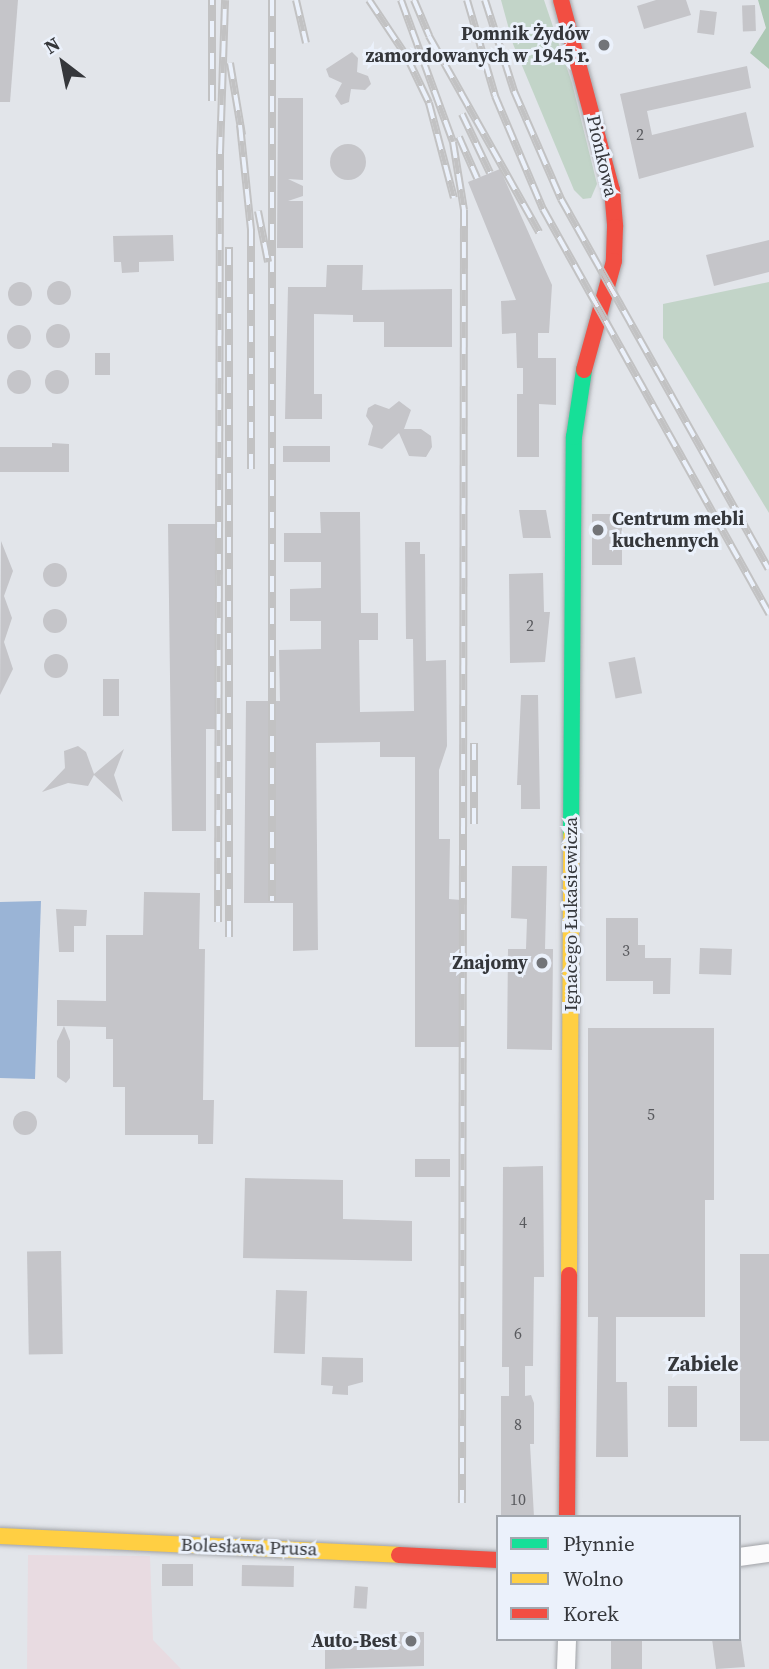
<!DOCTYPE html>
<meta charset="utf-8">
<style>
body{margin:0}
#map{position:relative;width:769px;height:1669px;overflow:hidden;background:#e2e5ea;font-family:"Source Serif 4",serif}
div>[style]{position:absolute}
.commercial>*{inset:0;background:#e8dbe1}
.green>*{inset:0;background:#c2d4c8}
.forest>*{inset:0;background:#acc8b4}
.water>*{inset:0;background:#9ab4d6}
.building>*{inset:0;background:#c5c5c9;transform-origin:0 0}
.round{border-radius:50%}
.roads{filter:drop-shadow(0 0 2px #a1a3a7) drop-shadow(0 0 2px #a1a3a7)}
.street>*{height:18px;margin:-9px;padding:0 9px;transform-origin:9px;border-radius:9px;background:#fbfbfc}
.fast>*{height:16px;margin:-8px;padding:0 8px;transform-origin:8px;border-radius:8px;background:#16e098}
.slow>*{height:16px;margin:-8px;padding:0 8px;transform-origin:8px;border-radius:8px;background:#ffcf43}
.jam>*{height:16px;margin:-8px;padding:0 8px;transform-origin:8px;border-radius:8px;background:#f24e42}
.rail>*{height:8px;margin-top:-4px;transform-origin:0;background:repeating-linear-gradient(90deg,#ebf1fb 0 16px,#c2c2c3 0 32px);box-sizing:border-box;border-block:2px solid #c2c2c3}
.dots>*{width:19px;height:19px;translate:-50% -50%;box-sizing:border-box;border:4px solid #ebf1fb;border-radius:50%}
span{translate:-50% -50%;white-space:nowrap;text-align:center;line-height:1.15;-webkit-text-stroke:6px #ebf1fb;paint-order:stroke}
.number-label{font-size:16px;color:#595a5e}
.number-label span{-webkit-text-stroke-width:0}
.poi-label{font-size:19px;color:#35373b;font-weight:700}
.right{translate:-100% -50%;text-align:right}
.left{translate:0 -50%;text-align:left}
.street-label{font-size:19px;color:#35373b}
.neighbourhood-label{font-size:21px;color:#35373b;font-weight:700}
.legend{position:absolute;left:496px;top:1515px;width:245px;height:126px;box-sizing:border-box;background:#ebf1fb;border:2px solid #a2a7ae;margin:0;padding:9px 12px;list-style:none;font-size:21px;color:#35373b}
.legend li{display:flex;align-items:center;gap:14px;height:35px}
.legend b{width:35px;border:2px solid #a2a7ae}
.north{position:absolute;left:28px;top:28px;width:70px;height:70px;-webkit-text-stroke:5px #ebf1fb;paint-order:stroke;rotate:328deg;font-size:19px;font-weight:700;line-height:28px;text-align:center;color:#35373b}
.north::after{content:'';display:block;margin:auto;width:24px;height:32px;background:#35373b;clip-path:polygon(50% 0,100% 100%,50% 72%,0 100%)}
</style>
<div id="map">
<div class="commercial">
<i style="clip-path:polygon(28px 1555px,150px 1556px,153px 1640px,181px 1669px,27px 1669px)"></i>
</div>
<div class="green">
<i style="clip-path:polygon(501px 0,544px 0,572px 83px,597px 184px,591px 198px,583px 199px,574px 190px,513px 44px)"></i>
<i style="clip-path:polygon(769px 282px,769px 513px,663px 338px,663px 304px)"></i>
</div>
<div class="forest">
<i style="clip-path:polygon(758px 0,769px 0,769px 69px,750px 53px,766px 28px)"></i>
</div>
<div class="water">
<i style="clip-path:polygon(41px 901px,35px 1079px,0 1078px,0 902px)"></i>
</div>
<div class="building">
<i style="clip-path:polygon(0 0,18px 0,10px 102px,0 102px)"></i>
<i style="clip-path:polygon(656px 0,686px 0,691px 15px,644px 29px,637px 6px)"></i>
<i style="left:755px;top:5px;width:26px;height:13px;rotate:88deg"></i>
<i style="left:700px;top:10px;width:17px;height:23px;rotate:7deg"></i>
<i style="clip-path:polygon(352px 52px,358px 58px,357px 72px,368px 76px,371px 84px,365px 90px,351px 89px,349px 102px,341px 105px,335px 96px,342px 83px,329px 77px,326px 69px)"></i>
<i style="clip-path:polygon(747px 66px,751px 88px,647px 111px,652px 135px,746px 112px,754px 147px,639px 179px,620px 94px)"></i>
<i style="clip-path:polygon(278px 98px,303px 98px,303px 180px,288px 179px,303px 186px,303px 196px,288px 201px,303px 201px,303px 248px,277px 248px)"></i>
<i class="round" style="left:330px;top:144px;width:36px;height:36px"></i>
<i style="clip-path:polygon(500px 169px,552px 285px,549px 333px,538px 333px,538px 358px,556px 358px,556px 405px,539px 404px,539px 457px,517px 457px,517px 394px,523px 394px,523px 368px,517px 368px,516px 333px,502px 334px,501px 301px,516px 300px,468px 182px)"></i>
<i style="clip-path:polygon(173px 235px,174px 261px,139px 262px,139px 272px,122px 273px,121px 262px,114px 262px,113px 236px)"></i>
<i style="clip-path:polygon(769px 240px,769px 272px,714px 286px,706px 255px)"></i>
<i style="clip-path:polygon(327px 265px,363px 265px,362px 290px,452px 289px,452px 347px,384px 347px,384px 322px,353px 322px,353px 315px,314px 314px,314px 394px,322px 394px,322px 419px,285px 419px,288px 287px,326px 287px)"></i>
<i class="round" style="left:47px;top:281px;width:24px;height:24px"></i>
<i class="round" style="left:8px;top:282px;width:24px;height:24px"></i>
<i class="round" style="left:46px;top:324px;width:24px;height:24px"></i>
<i class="round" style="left:7px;top:325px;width:24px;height:24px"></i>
<i style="left:95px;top:353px;width:15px;height:22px"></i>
<i class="round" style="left:45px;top:370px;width:24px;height:24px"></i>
<i class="round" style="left:7px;top:370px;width:24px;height:24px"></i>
<i style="clip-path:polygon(399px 401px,411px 410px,404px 429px,421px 429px,431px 436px,432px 447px,426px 457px,409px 456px,399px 433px,382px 449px,368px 445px,373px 426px,366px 416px,368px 408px,375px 404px,389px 409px)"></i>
<i style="clip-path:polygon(52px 443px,69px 444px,69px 472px,0 472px,0 447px,52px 447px)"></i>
<i style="left:283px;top:446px;width:47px;height:16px"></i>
<i style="clip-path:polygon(519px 510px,546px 510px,551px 538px,523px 538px)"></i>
<i style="clip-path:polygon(320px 512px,360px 512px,361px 613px,378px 613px,378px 640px,359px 640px,360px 712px,414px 711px,413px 639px,406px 639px,405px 542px,420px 542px,420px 554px,425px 554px,426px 661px,446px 660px,447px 746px,439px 770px,439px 839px,450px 839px,449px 899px,461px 900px,461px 1047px,415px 1047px,415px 757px,380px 757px,380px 742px,316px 743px,318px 950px,293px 951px,293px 903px,244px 903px,246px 701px,280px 701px,279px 650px,321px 649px,321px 621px,290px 621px,290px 589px,321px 588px,321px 562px,284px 562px,284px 533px,321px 533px)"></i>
<i style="left:592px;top:514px;width:30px;height:51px"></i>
<i style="clip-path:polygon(168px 524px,216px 524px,216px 729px,206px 729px,206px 831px,172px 831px)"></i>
<i style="clip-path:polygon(1px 541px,13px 571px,4px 596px,12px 618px,4px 642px,13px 669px,0 695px)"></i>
<i class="round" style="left:43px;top:563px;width:24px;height:24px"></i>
<i style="clip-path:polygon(543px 573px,544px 612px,550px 612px,545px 662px,510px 663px,509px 574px)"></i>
<i class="round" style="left:43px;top:609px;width:24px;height:24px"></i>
<i class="round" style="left:44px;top:654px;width:24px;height:24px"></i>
<i style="left:635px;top:657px;width:37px;height:27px;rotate:79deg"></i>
<i style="left:103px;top:679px;width:16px;height:37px"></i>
<i style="clip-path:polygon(521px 695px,538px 695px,540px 809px,521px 809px,521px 785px,517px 785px)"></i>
<i style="clip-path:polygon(78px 746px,86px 752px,94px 774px,124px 749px,114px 775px,123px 802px,94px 775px,88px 786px,68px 783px,42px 792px,65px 768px,64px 751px)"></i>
<i style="clip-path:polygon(512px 866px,547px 866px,545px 949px,553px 949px,552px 1050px,507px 1049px,508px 949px,526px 949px,527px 919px,511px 918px)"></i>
<i style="clip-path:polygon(144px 892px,200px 893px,199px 949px,205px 949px,203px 1100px,214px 1100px,213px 1144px,198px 1144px,198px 1135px,125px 1135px,125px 1087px,113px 1087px,113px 1039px,106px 1039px,106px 1027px,64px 1026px,70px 1041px,70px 1078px,66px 1083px,57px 1077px,57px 1041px,64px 1026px,57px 1026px,57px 1000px,106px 1001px,106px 935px,143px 935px)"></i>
<i style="clip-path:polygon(56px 909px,87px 910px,86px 926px,74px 926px,74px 952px,59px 952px)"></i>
<i style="clip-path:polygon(606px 918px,638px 918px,638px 945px,645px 945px,645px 958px,671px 958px,670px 994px,653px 994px,653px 981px,606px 981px)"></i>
<i style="left:700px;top:948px;width:32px;height:26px;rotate:2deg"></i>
<i style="clip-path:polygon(588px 1028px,714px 1028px,714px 1200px,705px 1200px,705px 1317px,616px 1317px,616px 1382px,627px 1382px,628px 1457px,596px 1457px,598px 1317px,588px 1317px)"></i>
<i class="round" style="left:13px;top:1111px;width:24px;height:24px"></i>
<i style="left:415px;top:1159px;width:35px;height:18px"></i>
<i style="clip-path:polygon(543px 1166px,544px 1277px,534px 1277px,533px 1366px,525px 1366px,525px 1396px,531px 1395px,534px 1403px,534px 1444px,530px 1444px,534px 1517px,501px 1517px,501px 1396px,509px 1396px,509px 1367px,502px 1367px,503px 1167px)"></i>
<i style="clip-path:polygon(245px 1178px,343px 1180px,343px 1219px,412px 1221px,412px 1261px,243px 1258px)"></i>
<i style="left:61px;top:1251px;width:103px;height:34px;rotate:89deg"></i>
<i style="left:740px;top:1254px;width:29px;height:187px"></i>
<i style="left:276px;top:1290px;width:31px;height:63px;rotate:2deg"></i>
<i style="clip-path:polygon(322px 1357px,363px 1358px,363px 1382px,348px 1386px,348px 1395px,332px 1394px,333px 1386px,321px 1385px)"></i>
<i style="left:668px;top:1386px;width:29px;height:41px"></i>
<i style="left:162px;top:1564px;width:31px;height:22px"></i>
<i style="left:242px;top:1565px;width:52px;height:21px;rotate:1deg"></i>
<i style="left:355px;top:1586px;width:13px;height:22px;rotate:4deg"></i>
<i style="clip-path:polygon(399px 1632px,424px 1632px,424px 1666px,325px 1669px,325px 1637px,400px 1637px)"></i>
<i style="left:611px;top:1639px;width:31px;height:30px"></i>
<i style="clip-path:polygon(712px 1639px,741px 1639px,745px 1667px,716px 1669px)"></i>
</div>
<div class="roads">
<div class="street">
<i style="left:739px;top:1557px;width:30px;rotate:-8deg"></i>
<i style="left:566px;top:1669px;width:30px;rotate:-88deg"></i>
</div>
<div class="fast">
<i style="left:571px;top:835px;width:398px;rotate:-89.6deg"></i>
<i style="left:574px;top:437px;width:68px;rotate:-81.5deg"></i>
</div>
<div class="slow">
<i style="left:569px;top:1275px;width:440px;rotate:-89.7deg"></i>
<i style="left:0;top:1536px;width:399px;rotate:2.7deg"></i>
</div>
<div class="jam">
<i style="left:561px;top:0;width:197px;rotate:75deg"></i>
<i style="left:612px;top:190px;width:37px;rotate:85deg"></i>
<i style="left:615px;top:227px;width:34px;rotate:92deg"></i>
<i style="left:614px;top:261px;width:113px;rotate:105.4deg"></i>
<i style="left:567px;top:1517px;width:242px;rotate:-89.5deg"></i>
<i style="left:399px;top:1555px;width:99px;rotate:2.9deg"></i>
</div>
</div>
<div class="rail">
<i style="left:272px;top:0;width:901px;rotate:90deg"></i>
<i style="left:296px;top:0;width:44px;rotate:76.9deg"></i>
<i style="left:369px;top:0;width:69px;rotate:56.3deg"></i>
<i style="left:407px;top:57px;width:51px;rotate:64.4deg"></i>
<i style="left:429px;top:103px;width:98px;rotate:75.3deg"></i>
<i style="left:401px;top:0;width:151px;rotate:69.9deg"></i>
<i style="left:453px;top:142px;width:69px;rotate:80.8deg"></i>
<i style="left:464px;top:210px;width:1293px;rotate:90.09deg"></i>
<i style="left:414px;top:0;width:39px;rotate:67deg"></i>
<i style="left:429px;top:36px;width:225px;rotate:60.7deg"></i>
<i style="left:467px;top:0;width:100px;rotate:73.7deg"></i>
<i style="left:495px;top:96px;width:123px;rotate:67deg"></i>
<i style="left:543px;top:209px;width:464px;rotate:60.8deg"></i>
<i style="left:485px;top:0;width:96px;rotate:72.3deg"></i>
<i style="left:514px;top:91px;width:118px;rotate:66.5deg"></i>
<i style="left:561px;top:199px;width:424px;rotate:60.7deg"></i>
<i style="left:230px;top:63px;width:73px;rotate:80.5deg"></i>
<i style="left:212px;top:101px;width:101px;rotate:-90deg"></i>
<i style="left:462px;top:114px;width:65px;rotate:64.6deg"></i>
<i style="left:240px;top:125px;width:106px;rotate:84deg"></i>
<i style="left:251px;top:230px;width:239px;rotate:90deg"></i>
<i style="left:459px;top:137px;width:45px;rotate:66.3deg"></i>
<i style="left:258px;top:211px;width:52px;rotate:78.9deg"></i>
<i style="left:474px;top:824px;width:81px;rotate:-90deg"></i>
<i style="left:218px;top:922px;width:769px;rotate:-89.85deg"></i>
<i style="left:220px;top:153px;width:153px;rotate:-88.1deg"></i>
<i style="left:229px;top:937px;width:690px;rotate:-90deg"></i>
</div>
<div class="dots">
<i style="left:604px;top:45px;background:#727478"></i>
<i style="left:598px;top:530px;background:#727478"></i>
<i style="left:542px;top:963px;background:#727478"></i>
<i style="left:411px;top:1641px;background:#727478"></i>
</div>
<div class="number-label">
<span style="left:640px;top:134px">2</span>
<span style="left:530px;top:625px">2</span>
<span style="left:626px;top:950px">3</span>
<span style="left:651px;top:1114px">5</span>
<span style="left:523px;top:1222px">4</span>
<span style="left:518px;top:1333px">6</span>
<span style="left:518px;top:1424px">8</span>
<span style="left:518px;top:1499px">10</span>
</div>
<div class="poi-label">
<span class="right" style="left:590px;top:45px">Pomnik Żydów<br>zamordowanych w 1945 r.</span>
<span class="left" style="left:612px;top:530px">Centrum mebli<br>kuchennych</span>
<span class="right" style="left:528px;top:963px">Znajomy</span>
<span class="right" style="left:397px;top:1641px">Auto-Best</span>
</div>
<div class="street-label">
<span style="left:602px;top:156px;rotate:77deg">Pionkowa</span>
<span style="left:571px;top:914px;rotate:-90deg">Ignacego Łukasiewicza</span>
<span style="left:249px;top:1547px;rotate:2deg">Bolesława Prusa</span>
</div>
<div class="neighbourhood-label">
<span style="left:703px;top:1364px">Zabiele</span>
</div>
<ul class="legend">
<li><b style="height:9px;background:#16e098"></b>Płynnie</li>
<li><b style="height:9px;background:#ffcf43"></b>Wolno</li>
<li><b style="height:9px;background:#f24e42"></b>Korek</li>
</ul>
<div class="north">N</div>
</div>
